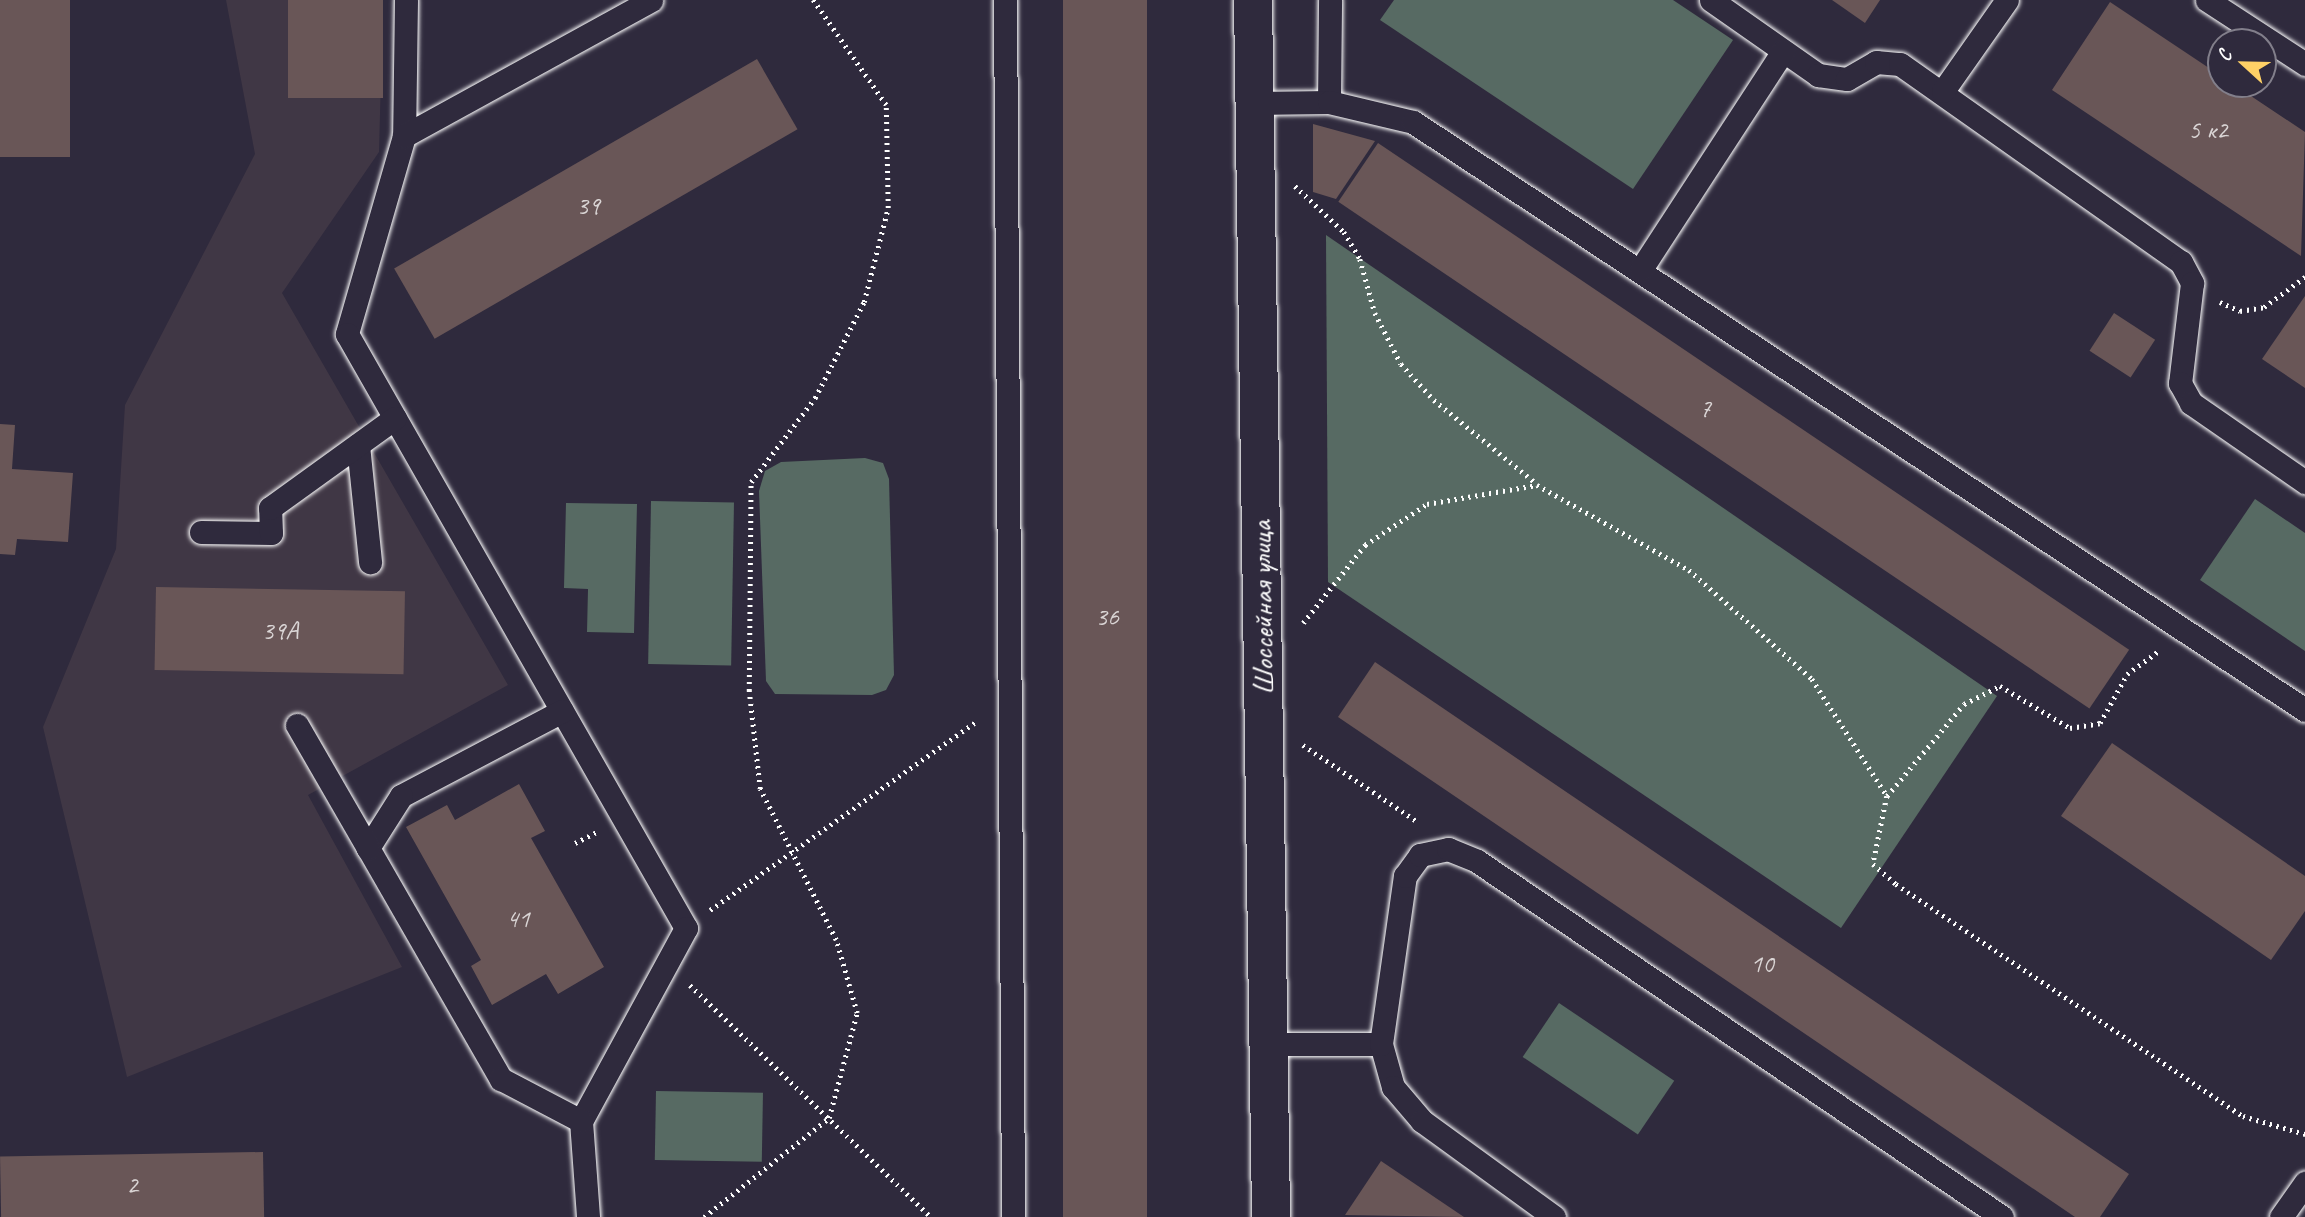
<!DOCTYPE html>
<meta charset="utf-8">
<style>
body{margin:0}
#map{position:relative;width:2305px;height:1217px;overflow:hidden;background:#2f2a3d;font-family:Caveat,sans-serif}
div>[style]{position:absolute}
.built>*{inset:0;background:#403745}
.green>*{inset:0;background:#576a63;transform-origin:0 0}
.building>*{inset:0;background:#695657;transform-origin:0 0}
.path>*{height:4.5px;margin-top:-2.25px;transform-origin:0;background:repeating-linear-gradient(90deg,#fff 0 2px,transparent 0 7px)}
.roads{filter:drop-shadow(0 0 2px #fff) drop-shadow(0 0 2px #fff)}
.lane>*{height:23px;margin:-11.5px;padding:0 11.5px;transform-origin:11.5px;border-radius:11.5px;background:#2f2a3d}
.secondary>*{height:38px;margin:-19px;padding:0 19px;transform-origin:19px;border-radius:19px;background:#2f2a3d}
span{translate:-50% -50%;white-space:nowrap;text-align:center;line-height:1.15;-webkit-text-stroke:5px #2f2a3d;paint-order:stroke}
.number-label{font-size:26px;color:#dad5d5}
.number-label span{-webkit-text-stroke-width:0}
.street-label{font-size:30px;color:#fff}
.north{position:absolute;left:2207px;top:28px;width:70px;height:70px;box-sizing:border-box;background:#2f2a3d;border:2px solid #827f8b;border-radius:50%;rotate:292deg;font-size:19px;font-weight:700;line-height:28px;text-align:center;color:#fff}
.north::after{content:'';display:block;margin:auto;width:24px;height:32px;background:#ffd166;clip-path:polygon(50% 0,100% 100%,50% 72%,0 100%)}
</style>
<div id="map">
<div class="built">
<i style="clip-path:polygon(226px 0,383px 0,379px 152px,282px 293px,508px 685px,308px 795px,402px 967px,127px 1077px,43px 727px,116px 549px,125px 405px,255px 154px)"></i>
</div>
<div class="green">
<i style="clip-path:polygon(1394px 0,1673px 0,1733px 40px,1633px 189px,1380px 20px)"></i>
<i style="clip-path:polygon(1326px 235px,1997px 696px,1841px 928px,1328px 582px)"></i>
<i style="clip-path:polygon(865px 458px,883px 463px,889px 479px,894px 675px,886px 690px,872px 695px,775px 694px,766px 681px,759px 491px,765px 471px,781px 462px)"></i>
<i style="clip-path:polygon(2255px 499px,2305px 533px,2305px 651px,2200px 580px)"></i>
<i style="left:651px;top:501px;width:83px;height:163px;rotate:1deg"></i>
<i style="clip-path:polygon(566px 503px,637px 504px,634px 633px,587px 632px,588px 589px,564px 588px)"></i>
<i style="left:1559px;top:1003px;width:139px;height:65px;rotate:34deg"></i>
<i style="left:656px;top:1091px;width:107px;height:69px;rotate:1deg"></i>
</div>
<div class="building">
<i style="left:0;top:0;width:70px;height:157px"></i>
<i style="left:288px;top:0;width:95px;height:98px"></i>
<i style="left:1063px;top:0;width:84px;height:1217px"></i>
<i style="clip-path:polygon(1832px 0,1880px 0,1865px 23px)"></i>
<i style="clip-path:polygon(2110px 2px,2221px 76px,2221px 84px,2233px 84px,2305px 132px,2301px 256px,2052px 90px)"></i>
<i style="left:757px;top:59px;width:81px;height:419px;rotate:60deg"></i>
<i style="clip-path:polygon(1313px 124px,1375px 141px,1336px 199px,1313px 192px)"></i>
<i style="left:1378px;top:143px;width:906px;height:71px;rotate:34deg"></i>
<i style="clip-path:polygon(2305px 296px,2305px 388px,2262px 359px)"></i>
<i style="left:2114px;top:313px;width:49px;height:45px;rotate:33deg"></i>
<i style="clip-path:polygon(0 424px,15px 425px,12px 469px,73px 473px,68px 542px,17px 539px,15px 555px,0 554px)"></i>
<i style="left:156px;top:587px;width:249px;height:83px;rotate:1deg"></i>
<i style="clip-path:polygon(1375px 662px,2129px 1174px,2100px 1217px,2075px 1217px,1338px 717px)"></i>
<i style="clip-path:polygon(2112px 743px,2305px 876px,2305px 911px,2271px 960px,2061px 816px)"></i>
<i style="clip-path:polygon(519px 784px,545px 831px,531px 838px,604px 967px,558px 994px,546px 974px,492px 1005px,471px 966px,481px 960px,406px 827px,447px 805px,455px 820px)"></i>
<i style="left:263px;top:1152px;width:65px;height:263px;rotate:89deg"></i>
<i style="clip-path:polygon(1381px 1161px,1464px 1217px,1345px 1215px)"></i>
</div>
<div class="path">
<i style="left:1295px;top:186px;width:67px;rotate:43.2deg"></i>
<i style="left:1344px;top:232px;width:31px;rotate:59deg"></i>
<i style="left:1360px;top:259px;width:56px;rotate:74.5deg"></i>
<i style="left:1375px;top:313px;width:57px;rotate:63deg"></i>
<i style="left:1401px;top:364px;width:49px;rotate:47.5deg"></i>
<i style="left:1434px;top:400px;width:133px;rotate:39.2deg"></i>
<i style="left:2220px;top:302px;width:22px;rotate:24deg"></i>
<i style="left:2240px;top:311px;width:24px;rotate:-9deg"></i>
<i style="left:2264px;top:307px;width:51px;rotate:-36.2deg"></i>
<i style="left:1303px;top:623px;width:100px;rotate:-51.5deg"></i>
<i style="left:1365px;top:545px;width:74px;rotate:-33.5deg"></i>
<i style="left:1427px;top:504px;width:112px;rotate:-9.8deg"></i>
<i style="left:1537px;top:485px;width:174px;rotate:29.2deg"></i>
<i style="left:1689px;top:570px;width:164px;rotate:41.5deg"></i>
<i style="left:1812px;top:679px;width:139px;rotate:57.3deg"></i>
<i style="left:1887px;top:796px;width:69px;rotate:101.6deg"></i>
<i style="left:1873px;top:864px;width:30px;rotate:41deg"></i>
<i style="left:1896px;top:884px;width:417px;rotate:33.8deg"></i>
<i style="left:2243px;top:1116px;width:65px;rotate:16.2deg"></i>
<i style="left:1303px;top:745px;width:138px;rotate:33.8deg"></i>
<i style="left:1887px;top:796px;width:120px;rotate:-50.1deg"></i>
<i style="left:1964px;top:704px;width:40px;rotate:-26.6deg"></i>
<i style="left:2000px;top:686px;width:82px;rotate:31deg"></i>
<i style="left:2070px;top:728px;width:30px;rotate:-9deg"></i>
<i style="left:2100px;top:723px;width:56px;rotate:-61.1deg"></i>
<i style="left:2127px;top:674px;width:41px;rotate:-36deg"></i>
<i style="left:575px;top:843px;width:25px;rotate:-27deg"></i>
<i style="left:710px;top:910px;width:327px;rotate:-35.3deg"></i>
<i style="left:690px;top:985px;width:335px;rotate:43.9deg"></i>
<i style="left:704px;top:1217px;width:159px;rotate:-38.4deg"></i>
<i style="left:829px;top:1118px;width:109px;rotate:-75.1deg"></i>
<i style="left:857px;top:1013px;width:76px;rotate:-106deg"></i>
<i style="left:836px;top:940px;width:169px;rotate:-116.7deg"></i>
<i style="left:760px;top:789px;width:99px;rotate:-96.4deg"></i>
<i style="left:749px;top:691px;width:209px;rotate:-89.5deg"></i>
<i style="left:751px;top:482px;width:106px;rotate:-52.7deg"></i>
<i style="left:815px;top:398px;width:108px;rotate:-63deg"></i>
<i style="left:864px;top:302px;width:97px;rotate:-75.7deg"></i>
<i style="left:888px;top:208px;width:103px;rotate:-91.1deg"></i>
<i style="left:886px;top:105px;width:128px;rotate:-124.8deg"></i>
</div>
<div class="roads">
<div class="lane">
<i style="left:406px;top:0;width:136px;rotate:90.8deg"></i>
<i style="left:404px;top:136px;width:206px;rotate:106.1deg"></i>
<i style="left:347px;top:334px;width:684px;rotate:60.29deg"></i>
<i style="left:686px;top:928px;width:220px;rotate:118.5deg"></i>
<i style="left:581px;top:1121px;width:96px;rotate:85.8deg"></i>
<i style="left:1005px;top:0;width:1217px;rotate:89.62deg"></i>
<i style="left:1711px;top:0;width:131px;rotate:35deg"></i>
<i style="left:1818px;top:75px;width:29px;rotate:8deg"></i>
<i style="left:1847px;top:79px;width:34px;rotate:-30deg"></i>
<i style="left:1876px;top:62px;width:24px;rotate:5deg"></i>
<i style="left:1900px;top:64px;width:344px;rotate:35.2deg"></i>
<i style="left:2181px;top:262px;width:24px;rotate:62deg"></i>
<i style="left:2192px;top:283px;width:101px;rotate:96.8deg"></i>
<i style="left:2180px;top:383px;width:23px;rotate:61deg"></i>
<i style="left:2191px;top:403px;width:139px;rotate:34.7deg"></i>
<i style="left:2207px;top:0;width:117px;rotate:33.1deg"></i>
<i style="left:1943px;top:91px;width:111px;rotate:-54.9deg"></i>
<i style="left:1329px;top:102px;width:102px;rotate:-89.4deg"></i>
<i style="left:1253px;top:103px;width:76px;rotate:-0.8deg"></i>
<i style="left:1329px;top:102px;width:86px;rotate:13.4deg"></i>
<i style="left:1413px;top:122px;width:1068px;rotate:33.39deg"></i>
<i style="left:404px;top:136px;width:282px;rotate:-28.8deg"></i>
<i style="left:1641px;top:269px;width:260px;rotate:-56.9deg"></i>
<i style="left:358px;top:445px;width:118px;rotate:84.1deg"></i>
<i style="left:201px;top:532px;width:70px;rotate:0.8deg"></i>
<i style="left:271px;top:533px;width:25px;rotate:-92deg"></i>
<i style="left:270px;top:508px;width:154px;rotate:-35.8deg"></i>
<i style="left:562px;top:711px;width:182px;rotate:152.2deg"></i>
<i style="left:401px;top:796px;width:62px;rotate:122.4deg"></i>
<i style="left:368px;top:848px;width:267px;rotate:60.1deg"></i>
<i style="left:501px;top:1079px;width:90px;rotate:27.7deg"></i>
<i style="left:297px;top:725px;width:142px;rotate:60deg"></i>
<i style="left:1268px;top:1044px;width:113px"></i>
<i style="left:1381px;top:1044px;width:45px;rotate:74.4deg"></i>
<i style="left:1393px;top:1087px;width:45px;rotate:49.5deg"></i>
<i style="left:1422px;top:1121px;width:163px;rotate:36deg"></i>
<i style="left:1381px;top:1044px;width:170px;rotate:-81.9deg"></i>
<i style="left:1405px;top:876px;width:26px;rotate:-54deg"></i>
<i style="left:1420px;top:855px;width:29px;rotate:-12deg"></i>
<i style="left:1448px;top:849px;width:31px;rotate:22deg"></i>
<i style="left:1477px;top:861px;width:634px;rotate:34.14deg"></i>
<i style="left:2281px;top:1217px;width:42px;rotate:-54.8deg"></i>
</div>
<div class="secondary">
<i style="left:1253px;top:0;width:1217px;rotate:89.15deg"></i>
</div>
</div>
<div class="number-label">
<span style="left:2208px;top:130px">5 к2</span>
<span style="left:588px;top:206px">39</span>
<span style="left:1705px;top:409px">7</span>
<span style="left:1107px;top:617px">36</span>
<span style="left:280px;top:631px">39А</span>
<span style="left:518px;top:919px">41</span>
<span style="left:1762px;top:964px">10</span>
<span style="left:132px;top:1185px">2</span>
</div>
<div class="street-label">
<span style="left:1262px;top:608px;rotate:-91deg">Шоссейная улица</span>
</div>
<div class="north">С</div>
</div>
